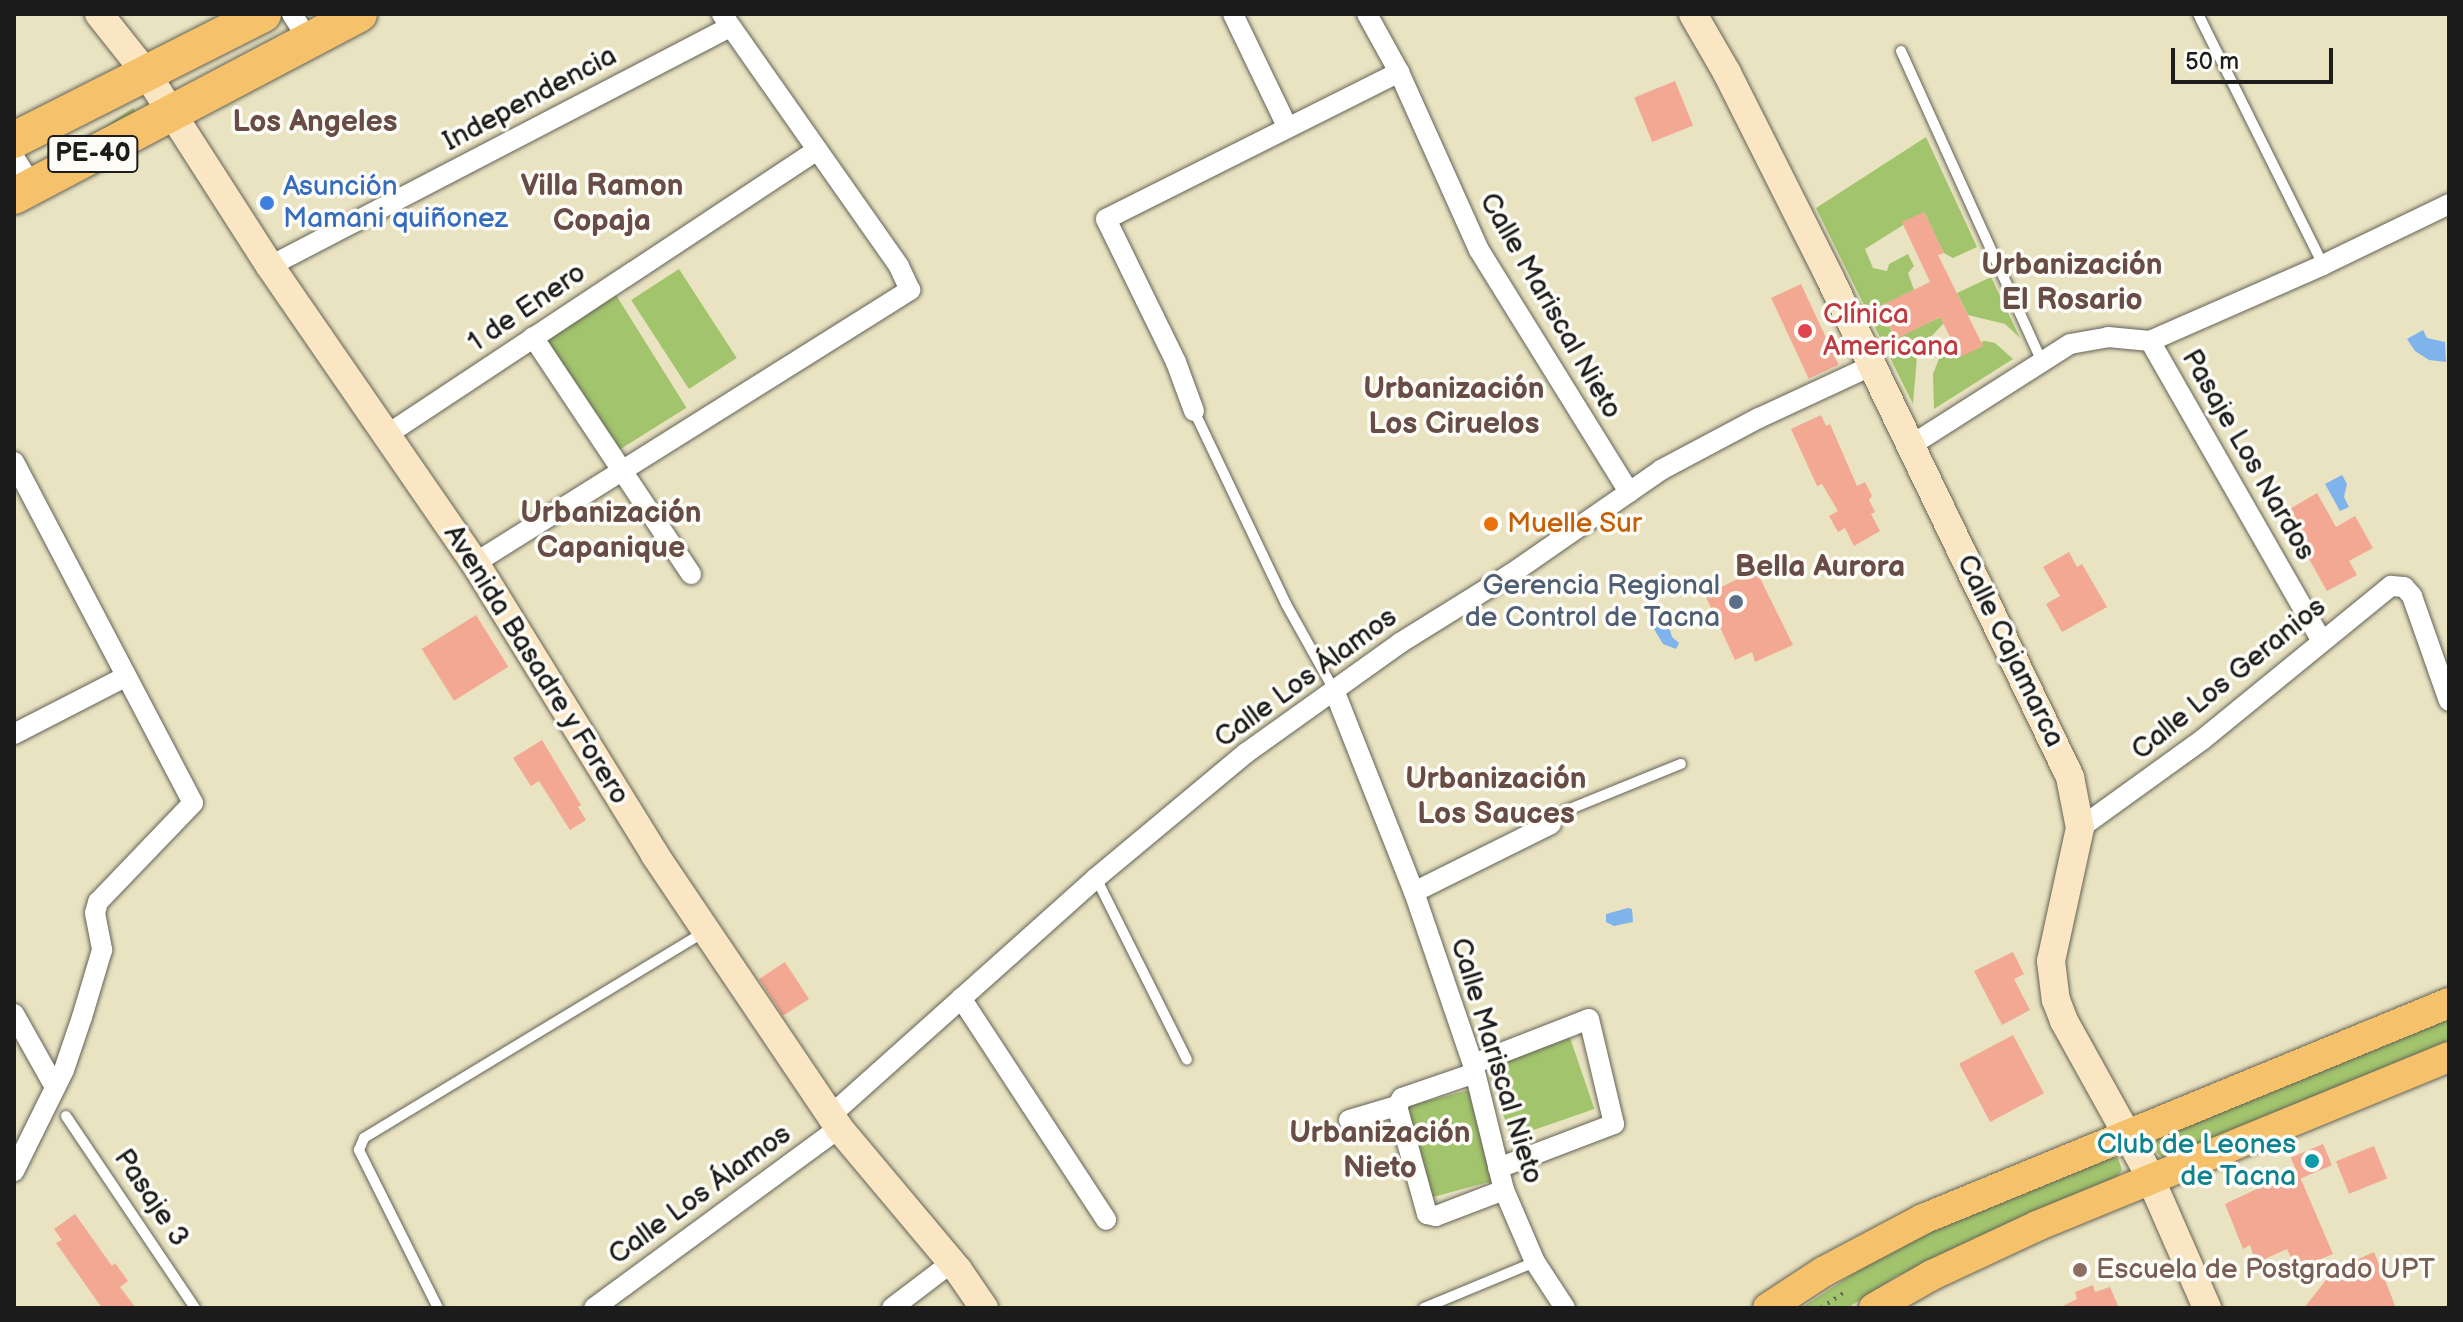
<!DOCTYPE html>
<meta charset="utf-8">
<style>
body{margin:0}
#map{position:relative;width:2463px;height:1322px;overflow:hidden;background:#e9e3c2;font-family:"Balsamiq Sans",sans-serif}
div>[style]{position:absolute}
.green>*{inset:0;background:#a2c46d;transform-origin:0 0}
.water>*{inset:0;background:#7eb3ec}
.building>*{inset:0;background:#f2a892;transform-origin:0 0}
.path>*{height:4px;margin-top:-2px;transform-origin:0;background:repeating-linear-gradient(90deg,#646256 0 2px,transparent 0 8px)}
.roads{filter:drop-shadow(0 0 2px #646256) drop-shadow(0 0 2px #646256)}
.lane>*{height:10px;margin:-5px;padding:0 5px;transform-origin:5px;border-radius:5px;background:#fff}
.street>*{height:20px;margin:-10px;padding:0 10px;transform-origin:10px;border-radius:10px;background:#fff}
.secondary>*{height:28px;margin:-14px;padding:0 14px;transform-origin:14px;border-radius:14px;background:#fbe6c4}
.primary>*{height:30px;margin:-15px;padding:0 15px;transform-origin:15px;border-radius:15px;background:#f5c16b}
.highway>*{height:36px;margin:-18px;padding:0 18px;transform-origin:18px;border-radius:18px;background:#f5c16b}
.dots>*{width:22px;height:22px;translate:-50% -50%;box-sizing:border-box;border:4px solid #fdfcf7;border-radius:50%}
span{translate:-50% -50%;white-space:nowrap;text-align:center;line-height:1.15;-webkit-text-stroke:7px #fdfcf7;paint-order:stroke}
.shield-label span{padding:2px 6px;background:#fdfcf7;border:2px solid;border-radius:6px;-webkit-text-stroke-width:0}
.shield-label{font-size:26px;color:#1c1c1c;font-weight:700}
.street-label{font-size:28px;color:#1c1c1c}
.shop-label{font-size:28px;color:#366cbe}
.left{translate:0 -50%;text-align:left}
.health-label{font-size:28px;color:#be3a42}
.food-label{font-size:28px;color:#c56008}
.service-label{font-size:28px;color:#4e5e75}
.right{translate:-100% -50%;text-align:right}
.culture-label{font-size:28px;color:#0d838f}
.education-label{font-size:28px;color:#785e54}
.neighbourhood-label{font-size:30px;color:#674d45;font-weight:700}
.frame{position:absolute;inset:0;border:16px solid #1c1c1c;pointer-events:none}
.scale{position:absolute;left:2171px;top:48px;width:162px;height:36px;box-sizing:border-box;border:4px solid #1c1c1c;border-top:0;padding-left:10px;font-size:24px;line-height:28px;white-space:nowrap;color:#1c1c1c;-webkit-text-stroke:6px #fdfcf7;paint-order:stroke}
</style>
<div id="map">
<div class="green">
<i style="left:133px;top:108px;width:7px;height:94px;rotate:56deg"></i>
<i style="clip-path:polygon(1926px 137px,1977px 247px,1953px 258px,1944px 253px,1924px 212px,1865px 249px,1873px 268px,1887px 271px,1889px 264px,1908px 254px,1914px 266px,1908px 273px,1914px 290px,1880px 306px,1895px 338px,1941px 317px,1944px 323px,1924px 344px,1917px 357px,1913px 404px,1816px 208px)"></i>
<i style="left:679px;top:269px;width:106px;height:57px;rotate:57deg"></i>
<i style="clip-path:polygon(1991px 277px,2020px 338px,2005px 324px,1968px 315px,1957px 293px)"></i>
<i style="left:616px;top:295px;width:133px;height:82px;rotate:58deg"></i>
<i style="clip-path:polygon(1985px 341px,1995px 343px,2013px 359px,1934px 409px,1933px 374px,1940px 356px,1956px 349px,1983px 346px,1981px 342px)"></i>
<i style="clip-path:polygon(2449px 1015px,2449px 1043px,2164px 1159px,2157px 1153px,2156px 1138px)"></i>
<i style="left:1570px;top:1038px;width:75px;height:88px;rotate:71deg"></i>
<i style="left:1469px;top:1090px;width:94px;height:69px;rotate:75deg"></i>
<i style="clip-path:polygon(2103px 1158px,2118px 1158px,2122px 1170px,2114px 1181px,1897px 1276px,1848px 1308px,1801px 1308px,1902px 1242px)"></i>
</div>
<div class="water">
<i style="clip-path:polygon(2423px 330px,2427px 338px,2445px 342px,2446px 362px,2429px 360px,2415px 351px,2407px 339px)"></i>
<i style="clip-path:polygon(2342px 475px,2347px 484px,2344px 497px,2349px 507px,2340px 511px,2325px 484px)"></i>
<i style="clip-path:polygon(1655px 619px,1667px 619px,1672px 637px,1679px 643px,1676px 649px,1663px 644px,1654px 629px)"></i>
<i style="clip-path:polygon(1628px 908px,1632px 909px,1633px 922px,1614px 926px,1606px 922px,1606px 914px)"></i>
</div>
<div class="building">
<i style="left:1675px;top:81px;width:48px;height:44px;rotate:68deg"></i>
<i style="clip-path:polygon(1924px 212px,1944px 253px,1938px 255px,1983px 346px,1960px 357px,1940px 317px,1896px 339px,1880px 306px,1930px 282px,1902px 222px)"></i>
<i style="left:1801px;top:284px;width:89px;height:33px;rotate:65deg"></i>
<i style="clip-path:polygon(1821px 415px,1826px 426px,1830px 424px,1857px 486px,1865px 482px,1872px 496px,1869px 500px,1875px 512px,1871px 514px,1880px 531px,1854px 546px,1845px 528px,1838px 532px,1829px 516px,1838px 511px,1822px 484px,1817px 486px,1791px 429px)"></i>
<i style="clip-path:polygon(2317px 493px,2336px 527px,2355px 516px,2373px 548px,2349px 561px,2357px 575px,2327px 591px,2283px 513px)"></i>
<i style="clip-path:polygon(2069px 552px,2077px 567px,2082px 564px,2107px 607px,2062px 632px,2046px 604px,2060px 596px,2043px 567px)"></i>
<i style="clip-path:polygon(1756px 570px,1793px 645px,1755px 662px,1752px 652px,1735px 660px,1705px 595px)"></i>
<i style="left:476px;top:615px;width:61px;height:64px;rotate:58deg"></i>
<i style="clip-path:polygon(542px 740px,581px 805px,578px 807px,586px 820px,570px 830px,539px 781px,531px 786px,513px 758px)"></i>
<i style="clip-path:polygon(2013px 952px,2024px 974px,2014px 979px,2030px 1010px,2002px 1025px,1974px 971px)"></i>
<i style="left:785px;top:962px;width:44px;height:31px;rotate:57deg"></i>
<i style="left:2013px;top:1035px;width:66px;height:61px;rotate:62deg"></i>
<i style="left:2323px;top:1144px;width:23px;height:35px;rotate:67deg"></i>
<i style="left:2374px;top:1146px;width:35px;height:41px;rotate:68deg"></i>
<i style="clip-path:polygon(2297px 1170px,2333px 1254px,2296px 1269px,2287px 1249px,2256px 1263px,2250px 1245px,2243px 1249px,2225px 1204px)"></i>
<i style="clip-path:polygon(75px 1214px,112px 1266px,115px 1263px,128px 1281px,120px 1287px,136px 1308px,102px 1308px,56px 1243px,62px 1240px,54px 1229px)"></i>
<i style="clip-path:polygon(2374px 1252px,2396px 1308px,2304px 1308px,2334px 1270px)"></i>
<i style="clip-path:polygon(2093px 1285px,2095px 1292px,2110px 1287px,2119px 1308px,2059px 1308px,2077px 1299px,2075px 1292px)"></i>
</div>
<div class="path">
<i style="left:1821px;top:1308px;width:29px;rotate:-34deg"></i>
</div>
<div class="roads">
<div class="lane">
<i style="left:2198px;top:14px;width:280px;rotate:63.5deg"></i>
<i style="left:1901px;top:51px;width:338px;rotate:65.6deg"></i>
<i style="left:1194px;top:411px;width:214px;rotate:64.5deg"></i>
<i style="left:1286px;top:604px;width:98px;rotate:60.8deg"></i>
<i style="left:1551px;top:824px;width:19px;rotate:-43deg"></i>
<i style="left:1565px;top:811px;width:125px;rotate:-22.1deg"></i>
<i style="left:1096px;top:878px;width:203px;rotate:63.4deg"></i>
<i style="left:66px;top:1116px;width:231px;rotate:56.1deg"></i>
<i style="left:438px;top:1308px;width:177px;rotate:-116.6deg"></i>
<i style="left:359px;top:1150px;width:13px;rotate:-67deg"></i>
<i style="left:364px;top:1138px;width:396px;rotate:-31.2deg"></i>
<i style="left:1424px;top:1308px;width:120px;rotate:-22.5deg"></i>
</div>
<div class="street">
<i style="left:292px;top:14px;width:31px;rotate:58deg"></i>
<i style="left:1233px;top:14px;width:124px;rotate:64.3deg"></i>
<i style="left:1367px;top:14px;width:66px;rotate:61.1deg"></i>
<i style="left:1399px;top:72px;width:195px;rotate:65.8deg"></i>
<i style="left:1479px;top:250px;width:285px;rotate:58.2deg"></i>
<i style="left:14px;top:157px;width:34px;rotate:58deg"></i>
<i style="left:270px;top:266px;width:518px;rotate:-27.45deg"></i>
<i style="left:533px;top:337px;width:285px;rotate:56.3deg"></i>
<i style="left:2150px;top:341px;width:344px;rotate:60.2deg"></i>
<i style="left:1194px;top:411px;width:52px;rotate:-110.2deg"></i>
<i style="left:1176px;top:362px;width:159px;rotate:-116.1deg"></i>
<i style="left:1106px;top:219px;width:328px;rotate:-26.6deg"></i>
<i style="left:388px;top:434px;width:514px;rotate:-33.5deg"></i>
<i style="left:1910px;top:446px;width:190px;rotate:-32.5deg"></i>
<i style="left:2070px;top:344px;width:39px;rotate:-10deg"></i>
<i style="left:2108px;top:337px;width:42px;rotate:5.4deg"></i>
<i style="left:2150px;top:341px;width:189px;rotate:-23.7deg"></i>
<i style="left:2323px;top:265px;width:140px;rotate:-25.8deg"></i>
<i style="left:14px;top:462px;width:385px;rotate:62.3deg"></i>
<i style="left:193px;top:803px;width:137px;rotate:133.8deg"></i>
<i style="left:98px;top:902px;width:11px;rotate:105deg"></i>
<i style="left:95px;top:913px;width:38px;rotate:79deg"></i>
<i style="left:102px;top:950px;width:70px;rotate:106.6deg"></i>
<i style="left:82px;top:1017px;width:56px;rotate:108.8deg"></i>
<i style="left:64px;top:1070px;width:113px;rotate:116.3deg"></i>
<i style="left:475px;top:563px;width:514px;rotate:-32.11deg"></i>
<i style="left:910px;top:290px;width:26px;rotate:-115deg"></i>
<i style="left:899px;top:266px;width:308px;rotate:-125.1deg"></i>
<i style="left:1334px;top:690px;width:217px;rotate:68.4deg"></i>
<i style="left:1414px;top:892px;width:182px;rotate:71.1deg"></i>
<i style="left:1473px;top:1064px;width:130px;rotate:76.2deg"></i>
<i style="left:1504px;top:1190px;width:78px;rotate:66.7deg"></i>
<i style="left:1535px;top:1262px;width:55px;rotate:56.9deg"></i>
<i style="left:14px;top:734px;width:125px;rotate:-27.2deg"></i>
<i style="left:2080px;top:828px;width:150px;rotate:-35.8deg"></i>
<i style="left:2202px;top:740px;width:244px;rotate:-39.2deg"></i>
<i style="left:2391px;top:586px;width:13px;rotate:4deg"></i>
<i style="left:2404px;top:587px;width:12px;rotate:48deg"></i>
<i style="left:2412px;top:596px;width:111px;rotate:70.6deg"></i>
<i style="left:1414px;top:892px;width:153px;rotate:-26.4deg"></i>
<i style="left:961px;top:998px;width:265px;rotate:56.8deg"></i>
<i style="left:14px;top:1014px;width:84px;rotate:60.7deg"></i>
<i style="left:1473px;top:1064px;width:124px;rotate:-21.2deg"></i>
<i style="left:1589px;top:1019px;width:108px;rotate:76.6deg"></i>
<i style="left:1614px;top:1124px;width:124px;rotate:159.2deg"></i>
<i style="left:1397px;top:1106px;width:112px;rotate:74.5deg"></i>
<i style="left:1427px;top:1214px;width:9px;rotate:13deg"></i>
<i style="left:1436px;top:1216px;width:73px;rotate:-20.9deg"></i>
<i style="left:831px;top:1115px;width:356px;rotate:-41.8deg"></i>
<i style="left:1096px;top:878px;width:195px;rotate:-39.8deg"></i>
<i style="left:1246px;top:753px;width:189px;rotate:-35.5deg"></i>
<i style="left:1400px;top:643px;width:131px;rotate:-31.9deg"></i>
<i style="left:1511px;top:574px;width:183px;rotate:-34.7deg"></i>
<i style="left:1661px;top:470px;width:111px;rotate:-28deg"></i>
<i style="left:1759px;top:418px;width:123px;rotate:-24.9deg"></i>
<i style="left:1349px;top:1120px;width:50px;rotate:-16.3deg"></i>
<i style="left:1397px;top:1106px;width:9px;rotate:-58deg"></i>
<i style="left:1402px;top:1098px;width:77px;rotate:-18.9deg"></i>
<i style="left:594px;top:1308px;width:304px;rotate:-36.3deg"></i>
<i style="left:892px;top:1308px;width:74px;rotate:-37.3deg"></i>
</div>
<div class="secondary">
<i style="left:99px;top:14px;width:75px;rotate:51.5deg"></i>
<i style="left:146px;top:73px;width:229px;rotate:57.3deg"></i>
<i style="left:270px;top:266px;width:361px;rotate:55.4deg"></i>
<i style="left:475px;top:563px;width:343px;rotate:58.3deg"></i>
<i style="left:655px;top:855px;width:329px;rotate:56deg"></i>
<i style="left:839px;top:1128px;width:185px;rotate:50deg"></i>
<i style="left:958px;top:1270px;width:46px;rotate:55.6deg"></i>
<i style="left:1693px;top:14px;width:68px;rotate:60deg"></i>
<i style="left:1727px;top:73px;width:229px;rotate:63.3deg"></i>
<i style="left:1830px;top:278px;width:554px;rotate:64.31deg"></i>
<i style="left:2070px;top:777px;width:52px;rotate:78.9deg"></i>
<i style="left:2080px;top:828px;width:136px;rotate:102.3deg"></i>
<i style="left:2051px;top:961px;width:39px;rotate:83deg"></i>
<i style="left:2056px;top:1000px;width:22px;rotate:69deg"></i>
<i style="left:2064px;top:1021px;width:171px;rotate:61deg"></i>
<i style="left:2147px;top:1171px;width:150px;rotate:66.3deg"></i>
</div>
<div class="primary">
<i style="left:1768px;top:1308px;width:66px;rotate:-33.2deg"></i>
<i style="left:1823px;top:1272px;width:113px;rotate:-27.9deg"></i>
<i style="left:1923px;top:1219px;width:569px;rotate:-22.33deg"></i>
<i style="left:1874px;top:1308px;width:67px;rotate:-29.6deg"></i>
<i style="left:1932px;top:1275px;width:116px;rotate:-25deg"></i>
<i style="left:2037px;top:1226px;width:445px;rotate:-22.3deg"></i>
</div>
<div class="highway">
<i style="left:14px;top:140px;width:279px;rotate:-26.8deg"></i>
<i style="left:14px;top:196px;width:390px;rotate:-27.8deg"></i>
</div>
</div>
<div class="dots">
<i style="left:267px;top:203px;background:#3f7fe0"></i>
<i style="left:1805px;top:331px;background:#e0444e"></i>
<i style="left:1491px;top:524px;background:#e8710a"></i>
<i style="left:1736px;top:602px;background:#5c6f8a"></i>
<i style="left:2312px;top:1161px;background:#0f9aa8"></i>
<i style="left:2080px;top:1270px;background:#8d6e63"></i>
</div>
<div class="shield-label">
<span style="left:93px;top:154px">PE-40</span>
</div>
<div class="street-label">
<span style="left:530px;top:99px;rotate:-28deg">Independencia</span>
<span style="left:1550px;top:306px;rotate:60deg">Calle Mariscal Nieto</span>
<span style="left:527px;top:308px;rotate:-34deg">1 de Enero</span>
<span style="left:2248px;top:455px;rotate:60deg">Pasaje Los Nardos</span>
<span style="left:2010px;top:651px;rotate:64deg">Calle Cajamarca</span>
<span style="left:536px;top:665px;rotate:58deg">Avenida Basadre y Forero</span>
<span style="left:1306px;top:678px;rotate:-36deg">Calle Los Álamos</span>
<span style="left:2229px;top:679px;rotate:-39deg">Calle Los Geranios</span>
<span style="left:1496px;top:1061px;rotate:73deg">Calle Mariscal Nieto</span>
<span style="left:700px;top:1195px;rotate:-36deg">Calle Los Álamos</span>
<span style="left:151px;top:1198px;rotate:56deg">Pasaje 3</span>
</div>
<div class="shop-label">
<span class="left" style="left:283px;top:203px">Asunción<br>Mamani quiñonez</span>
</div>
<div class="health-label">
<span class="left" style="left:1823px;top:331px">Clínica<br>Americana</span>
</div>
<div class="food-label">
<span class="left" style="left:1507px;top:524px">Muelle Sur</span>
</div>
<div class="service-label">
<span class="right" style="left:1720px;top:602px">Gerencia Regional<br>de Control de Tacna</span>
</div>
<div class="culture-label">
<span class="right" style="left:2296px;top:1161px">Club de Leones<br>de Tacna</span>
</div>
<div class="education-label">
<span class="left" style="left:2096px;top:1270px">Escuela de Postgrado UPT</span>
</div>
<div class="neighbourhood-label">
<span style="left:315px;top:122px">Los Angeles</span>
<span style="left:602px;top:203px">Villa Ramon<br>Copaja</span>
<span style="left:2072px;top:282px">Urbanización<br>El Rosario</span>
<span style="left:1454px;top:406px">Urbanización<br>Los Ciruelos</span>
<span style="left:611px;top:530px">Urbanización<br>Capanique</span>
<span style="left:1820px;top:567px">Bella Aurora</span>
<span style="left:1496px;top:796px">Urbanización<br>Los Sauces</span>
<span style="left:1380px;top:1150px">Urbanización<br>Nieto</span>
</div>
<div class="frame"></div>
<div class="scale">50 m</div>
</div>
